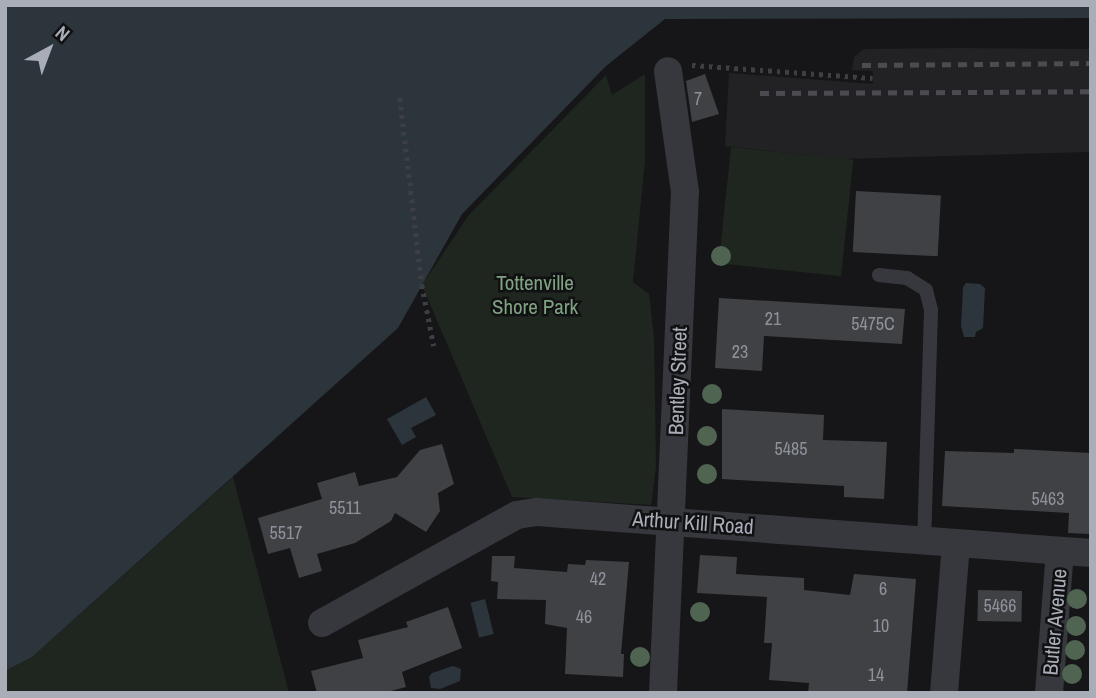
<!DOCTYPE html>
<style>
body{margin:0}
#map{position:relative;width:1096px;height:698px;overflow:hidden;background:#161618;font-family:"Archivo Narrow",sans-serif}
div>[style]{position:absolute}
.built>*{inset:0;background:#222225}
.green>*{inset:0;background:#1e261f;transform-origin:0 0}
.water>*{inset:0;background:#2c353c;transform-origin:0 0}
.building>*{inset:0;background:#404145;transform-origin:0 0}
.path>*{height:4.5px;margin-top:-2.25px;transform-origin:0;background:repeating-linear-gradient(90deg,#3d3f44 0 3.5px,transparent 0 8.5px)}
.service>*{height:14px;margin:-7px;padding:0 7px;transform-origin:7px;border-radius:7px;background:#37383d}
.minor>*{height:28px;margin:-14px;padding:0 14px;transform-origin:14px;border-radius:14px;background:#37383d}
.rail>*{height:5px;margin-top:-2.5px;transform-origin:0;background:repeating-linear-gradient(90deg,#4a4c52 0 9px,transparent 0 16px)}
.trees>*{width:20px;height:20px;margin:-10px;border-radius:50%;background:#506452}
span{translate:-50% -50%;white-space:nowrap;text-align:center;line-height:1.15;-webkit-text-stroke:5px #111113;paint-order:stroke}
.number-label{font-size:18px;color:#8e929b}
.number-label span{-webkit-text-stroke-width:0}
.park-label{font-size:21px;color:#7fa381}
.street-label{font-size:21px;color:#a8adb8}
.frame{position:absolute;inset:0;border:7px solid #a8adb8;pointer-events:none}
.north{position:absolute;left:14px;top:14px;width:70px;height:70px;-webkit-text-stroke:5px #111113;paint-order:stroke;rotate:41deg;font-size:19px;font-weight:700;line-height:28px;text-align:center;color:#a8adb8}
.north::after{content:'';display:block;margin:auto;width:24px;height:32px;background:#a8adb8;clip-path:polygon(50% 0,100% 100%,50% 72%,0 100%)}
</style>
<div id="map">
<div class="built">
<i style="clip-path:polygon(958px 48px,1091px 49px,1091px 152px,843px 159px,725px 146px,729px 73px,873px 84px,873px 71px,852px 70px,854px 57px,864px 49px)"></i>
</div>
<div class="green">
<i style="clip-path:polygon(645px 74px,645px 161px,633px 282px,649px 294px,654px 337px,656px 467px,651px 505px,512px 497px,422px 285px,468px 216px,606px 75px,612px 95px)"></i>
<i style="left:731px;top:147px;width:123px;height:117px;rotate:6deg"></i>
<i style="clip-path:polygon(233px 477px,289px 693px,5px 693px,5px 671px,32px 657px)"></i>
</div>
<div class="water">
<i style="clip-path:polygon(5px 5px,1091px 5px,1091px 18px,665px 19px,606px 66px,462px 214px,398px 328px,32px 657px,5px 671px)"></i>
<i style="clip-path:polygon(966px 283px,980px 284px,985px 288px,983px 328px,976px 332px,975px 337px,964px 337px,961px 326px,963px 287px)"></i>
<i style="clip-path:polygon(426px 397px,436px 415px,411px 428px,416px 437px,402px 445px,387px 419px)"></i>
<i style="left:485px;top:599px;width:36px;height:15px;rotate:76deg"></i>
<i style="clip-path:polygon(453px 666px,461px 669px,460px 681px,440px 689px,431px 688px,429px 677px,432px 673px)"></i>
</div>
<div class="building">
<i style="clip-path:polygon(705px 74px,719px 114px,692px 122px,686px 81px)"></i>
<i style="left:856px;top:191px;width:85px;height:61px;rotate:3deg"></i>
<i style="clip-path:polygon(719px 298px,905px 309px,902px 344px,764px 336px,762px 371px,715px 368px)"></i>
<i style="clip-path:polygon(722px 409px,824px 415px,823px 440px,887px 442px,884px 499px,844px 497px,844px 486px,722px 479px)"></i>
<i style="clip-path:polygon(442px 444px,454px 484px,438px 493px,440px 511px,426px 532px,395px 513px,391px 521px,355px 543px,317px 554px,322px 571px,299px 578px,290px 548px,268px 554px,258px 518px,322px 499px,317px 483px,355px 472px,359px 486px,397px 477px,420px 450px)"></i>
<i style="clip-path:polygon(1014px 449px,1091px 453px,1090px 534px,1068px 533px,1069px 513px,942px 506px,945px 451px,1014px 453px)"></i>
<i style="clip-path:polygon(700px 555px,737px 557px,736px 574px,804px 578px,804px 590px,850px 595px,854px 574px,916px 579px,907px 693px,808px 693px,809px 683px,769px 680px,772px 643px,764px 643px,767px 597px,697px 593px)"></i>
<i style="clip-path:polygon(492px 556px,515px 556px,514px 568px,567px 572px,568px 564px,585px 565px,586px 560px,629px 562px,621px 654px,624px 654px,623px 677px,565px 674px,567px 628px,545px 624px,546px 600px,497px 599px,498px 582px,491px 581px)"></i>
<i style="left:978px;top:590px;width:44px;height:31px;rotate:1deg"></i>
<i style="clip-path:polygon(448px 607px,462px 648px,402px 672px,406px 687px,383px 693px,317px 693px,311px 671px,363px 658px,358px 640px,408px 627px,406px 622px)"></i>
</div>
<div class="path">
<i style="left:692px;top:65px;width:181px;rotate:4.1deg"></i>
<i style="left:400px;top:98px;width:188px;rotate:83.3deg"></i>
<i style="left:422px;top:285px;width:62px;rotate:78.9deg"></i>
</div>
<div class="service">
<i style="left:879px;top:275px;width:28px;rotate:6deg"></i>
<i style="left:907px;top:278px;width:22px;rotate:32deg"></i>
<i style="left:926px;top:290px;width:21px;rotate:76deg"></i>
<i style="left:931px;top:310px;width:230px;rotate:91.7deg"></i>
</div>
<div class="minor">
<i style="left:322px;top:623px;width:223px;rotate:-29deg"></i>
<i style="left:517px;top:515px;width:20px;rotate:-9deg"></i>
<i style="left:537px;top:512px;width:556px;rotate:4.23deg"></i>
<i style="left:663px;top:693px;width:501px;rotate:-87.49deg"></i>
<i style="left:685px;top:192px;width:122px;rotate:-98deg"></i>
<i style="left:944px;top:693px;width:150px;rotate:-85.4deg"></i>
<i style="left:1049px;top:693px;width:142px;rotate:-85.6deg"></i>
</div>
<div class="rail">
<i style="left:862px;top:65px;width:229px;rotate:-0.5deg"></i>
<i style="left:760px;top:93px;width:331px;rotate:-0.3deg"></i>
</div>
<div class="trees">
<i style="left:721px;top:256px"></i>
<i style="left:712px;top:394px"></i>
<i style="left:707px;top:436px"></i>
<i style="left:707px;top:474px"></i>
<i style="left:1077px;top:599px"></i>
<i style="left:700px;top:612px"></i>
<i style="left:1076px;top:626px"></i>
<i style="left:1075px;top:650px"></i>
<i style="left:640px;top:657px"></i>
<i style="left:1072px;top:674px"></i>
</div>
<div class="number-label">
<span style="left:698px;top:99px">7</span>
<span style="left:773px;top:319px">21</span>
<span style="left:873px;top:324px">5475C</span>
<span style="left:740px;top:352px">23</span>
<span style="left:791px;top:449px">5485</span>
<span style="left:1048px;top:499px">5463</span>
<span style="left:345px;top:508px">5511</span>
<span style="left:286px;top:533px">5517</span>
<span style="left:598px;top:579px">42</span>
<span style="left:883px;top:589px">6</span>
<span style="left:1000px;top:606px">5466</span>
<span style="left:584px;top:617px">46</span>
<span style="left:881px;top:626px">10</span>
<span style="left:876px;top:675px">14</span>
</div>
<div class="park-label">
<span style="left:535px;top:295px">Tottenville<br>Shore Park</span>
</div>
<div class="street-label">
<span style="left:678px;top:381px;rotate:-88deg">Bentley Street</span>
<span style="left:693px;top:523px;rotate:4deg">Arthur Kill Road</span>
<span style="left:1055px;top:622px;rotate:-85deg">Butler Avenue</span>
</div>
<div class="frame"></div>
<div class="north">N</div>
</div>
